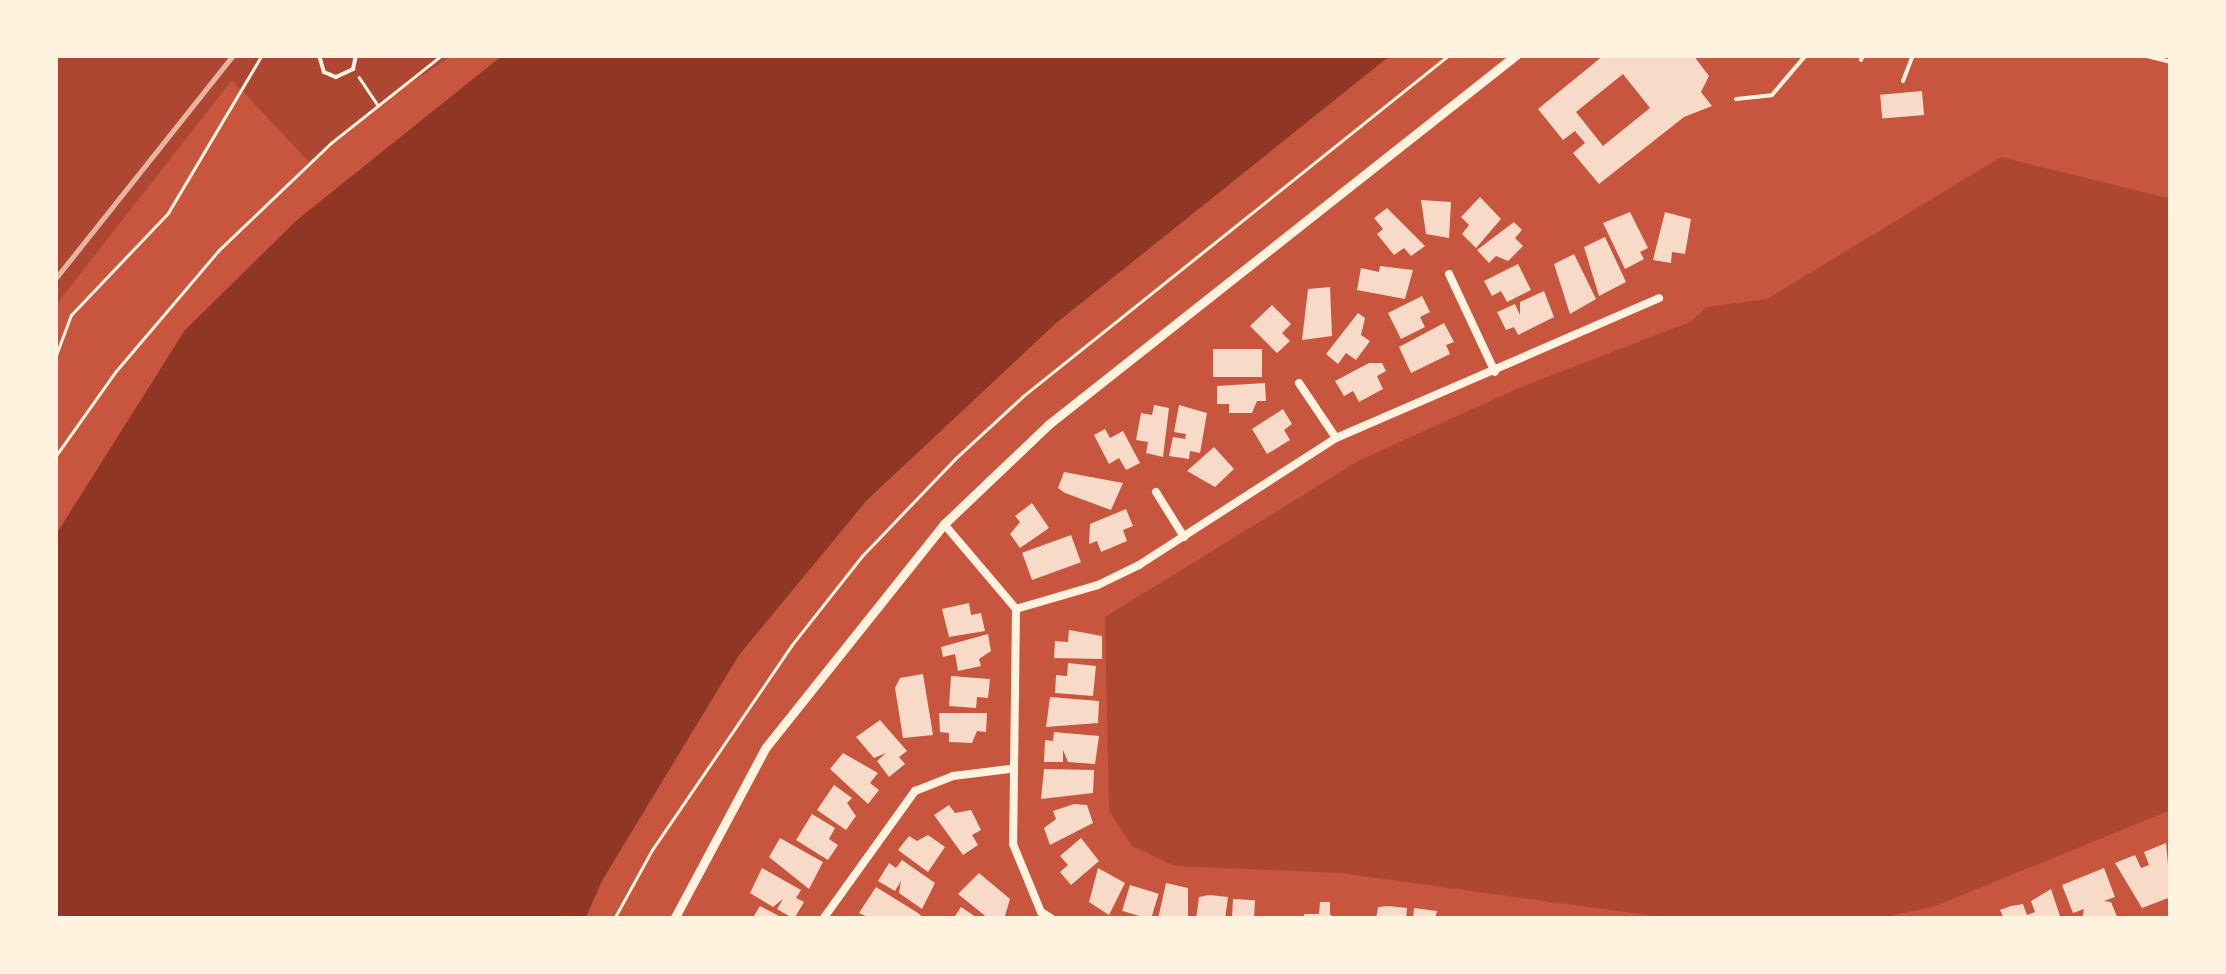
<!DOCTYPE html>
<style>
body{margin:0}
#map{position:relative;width:2226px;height:974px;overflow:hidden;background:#c8553d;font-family:Raleway,sans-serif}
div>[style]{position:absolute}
.green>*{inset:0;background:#ae4732}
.water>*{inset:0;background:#8f3625}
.building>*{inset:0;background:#f7dbc8;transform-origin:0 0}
.path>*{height:2.5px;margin:-1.25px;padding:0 1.25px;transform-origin:1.25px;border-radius:1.25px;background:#fff3e0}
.service>*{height:4px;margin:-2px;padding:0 2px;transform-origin:2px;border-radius:2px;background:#fff3e0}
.minor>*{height:8px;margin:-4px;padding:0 4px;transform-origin:4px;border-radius:4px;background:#fff3e0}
.tertiary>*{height:9px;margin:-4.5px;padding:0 4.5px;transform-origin:4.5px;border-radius:4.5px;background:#fff3e0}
.rail>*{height:5px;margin:-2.5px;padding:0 2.5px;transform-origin:2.5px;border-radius:2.5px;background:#e9b49f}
span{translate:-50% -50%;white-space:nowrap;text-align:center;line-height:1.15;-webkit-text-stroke:8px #fff3e0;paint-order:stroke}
.frame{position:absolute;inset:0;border:58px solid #fff3e0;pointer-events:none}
</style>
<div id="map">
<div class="green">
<i style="clip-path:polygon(55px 55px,453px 55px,383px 101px,309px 162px,232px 80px,55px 306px)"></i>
<i style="clip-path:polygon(2001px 157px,2171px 199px,2171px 810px,1933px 907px,1874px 919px,1676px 919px,1340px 873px,1175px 866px,1132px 846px,1109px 811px,1105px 617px,1360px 460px,1519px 388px,1690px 322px,1707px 307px,1767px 299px)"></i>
</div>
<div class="water">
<i style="clip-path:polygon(503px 55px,1391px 55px,1055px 324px,867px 500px,739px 655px,603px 879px,585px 919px,55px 919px,55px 536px,185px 330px,297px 220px)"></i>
</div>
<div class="building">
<i style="clip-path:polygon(evenodd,1604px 55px,1693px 55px,1709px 76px,1701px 92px,1712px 106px,1684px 117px,1599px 184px,1573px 153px,1585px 143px,1575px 131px,1563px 140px,1538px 109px,1604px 55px,1623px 74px,1650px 108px,1603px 146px,1576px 112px,1623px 74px)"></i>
<i style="left:1922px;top:91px;width:24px;height:42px;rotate:85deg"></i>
<i style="clip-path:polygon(1480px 197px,1501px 219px,1476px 248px,1462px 234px,1469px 225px,1461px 217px)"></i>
<i style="clip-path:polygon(1421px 200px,1451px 202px,1449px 238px,1426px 234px)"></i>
<i style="clip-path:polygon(1387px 208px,1425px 246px,1411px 256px,1404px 248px,1394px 255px,1377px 234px,1383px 229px,1374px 218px)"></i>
<i style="clip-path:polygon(1630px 212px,1648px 248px,1640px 252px,1644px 259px,1625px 269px,1603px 223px)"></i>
<i style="clip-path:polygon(1665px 212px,1691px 219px,1685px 254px,1672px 252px,1671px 263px,1653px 260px)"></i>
<i style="clip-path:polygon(1514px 222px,1522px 230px,1515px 238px,1523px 246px,1508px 261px,1496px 256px,1489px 263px,1477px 250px)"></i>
<i style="clip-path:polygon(1605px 237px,1626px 282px,1599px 296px,1584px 247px)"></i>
<i style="clip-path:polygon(1574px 254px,1596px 299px,1570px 314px,1554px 264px)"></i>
<i style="clip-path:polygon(1518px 264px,1531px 290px,1507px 302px,1501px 291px,1492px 296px,1484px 281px)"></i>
<i style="clip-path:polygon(1380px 266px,1413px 270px,1405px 299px,1357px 290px,1361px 268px,1379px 272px)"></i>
<i style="clip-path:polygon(1330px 287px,1332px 336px,1302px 340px,1308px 289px)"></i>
<i style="clip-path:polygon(1544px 291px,1554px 317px,1518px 335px,1514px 327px,1506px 330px,1497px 312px,1515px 304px,1520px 315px,1520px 302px)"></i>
<i style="clip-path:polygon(1422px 296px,1430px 312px,1420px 317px,1425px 327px,1401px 339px,1388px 313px)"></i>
<i style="clip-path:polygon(1272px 305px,1291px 324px,1282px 333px,1290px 341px,1277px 353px,1250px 326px)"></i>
<i style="clip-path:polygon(1358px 313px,1365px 318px,1361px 335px,1370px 341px,1356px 360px,1346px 353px,1338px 364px,1326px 354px)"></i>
<i style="clip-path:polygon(1444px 323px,1454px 342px,1446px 345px,1450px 354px,1411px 373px,1399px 347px)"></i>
<i style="left:1213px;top:349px;width:49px;height:28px"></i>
<i style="clip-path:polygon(1369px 363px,1382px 363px,1386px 371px,1377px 376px,1383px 389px,1359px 402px,1353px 391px,1344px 396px,1335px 381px)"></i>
<i style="clip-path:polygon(1265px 383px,1266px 401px,1257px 401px,1252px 413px,1229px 413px,1229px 404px,1217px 404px,1217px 386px)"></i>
<i style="clip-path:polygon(1154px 405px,1169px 408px,1163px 457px,1146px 453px,1148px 442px,1136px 440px,1141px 413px,1152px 415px)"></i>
<i style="clip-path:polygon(1179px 405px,1207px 413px,1200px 453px,1190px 451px,1189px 459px,1169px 456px,1173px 437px,1185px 439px,1186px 434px,1174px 432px)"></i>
<i style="clip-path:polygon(1283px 409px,1292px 424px,1284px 430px,1290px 440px,1267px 454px,1252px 429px)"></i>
<i style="clip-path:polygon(1105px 429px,1110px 438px,1123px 431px,1140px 463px,1126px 470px,1119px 458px,1109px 464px,1094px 435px)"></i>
<i style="clip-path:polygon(1214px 447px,1234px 469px,1215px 487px,1187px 471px)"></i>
<i style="clip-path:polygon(1064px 472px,1123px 483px,1111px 510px,1065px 493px,1058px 488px)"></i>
<i style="clip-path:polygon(1032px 503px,1049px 528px,1020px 548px,1010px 534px,1020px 522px,1015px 516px)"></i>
<i style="clip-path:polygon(1126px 509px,1133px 526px,1123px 530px,1127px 541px,1101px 552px,1097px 541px,1089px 544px,1090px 524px)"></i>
<i style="left:1071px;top:535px;width:29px;height:52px;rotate:70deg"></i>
<i style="clip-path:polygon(969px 603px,971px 615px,981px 613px,985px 631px,949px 637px,942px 609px)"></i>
<i style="clip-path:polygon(1069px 630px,1102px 636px,1102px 659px,1054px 658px,1055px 641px,1068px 642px)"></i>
<i style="clip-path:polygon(988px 634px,991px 651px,979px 659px,981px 666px,958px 671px,955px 654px,943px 657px,941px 647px)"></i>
<i style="clip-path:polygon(1068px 663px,1096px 666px,1093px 696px,1055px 693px,1056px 675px,1067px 676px)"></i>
<i style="clip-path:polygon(923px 674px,933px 735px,903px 738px,895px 688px,900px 678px)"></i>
<i style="clip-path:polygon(951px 676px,990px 679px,988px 698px,977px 697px,976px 708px,949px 706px)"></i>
<i style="clip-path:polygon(1050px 697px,1099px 701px,1098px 723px,1046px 727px)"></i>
<i style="clip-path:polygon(939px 713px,987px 713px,986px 732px,977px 731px,972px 743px,949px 742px,949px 733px,940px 732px)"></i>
<i style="clip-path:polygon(880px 720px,907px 751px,899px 757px,905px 764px,889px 777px,877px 761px,886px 753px,874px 758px,856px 737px)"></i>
<i style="clip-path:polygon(1054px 732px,1099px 736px,1095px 764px,1068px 762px,1063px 750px,1063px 762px,1044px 762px,1045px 740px,1053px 741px)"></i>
<i style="clip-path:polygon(843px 753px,878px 773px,870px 783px,879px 790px,868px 804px,830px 769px)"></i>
<i style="clip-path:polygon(1044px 769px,1094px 770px,1093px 793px,1041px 799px)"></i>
<i style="clip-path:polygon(834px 785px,852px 798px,847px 803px,856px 816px,846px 830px,817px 810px)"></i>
<i style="clip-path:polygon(1074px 804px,1087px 805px,1093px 823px,1050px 845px,1044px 828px,1056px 819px,1053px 811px)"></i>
<i style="clip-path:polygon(949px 805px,955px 813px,971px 810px,981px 830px,972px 835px,978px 845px,963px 855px,934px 815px)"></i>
<i style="clip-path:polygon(812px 814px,835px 828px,829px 839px,838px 845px,828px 860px,796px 840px)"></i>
<i style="clip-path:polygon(928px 835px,945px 847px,928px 872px,898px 850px,909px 836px,917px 841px)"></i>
<i style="clip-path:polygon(780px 838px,823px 862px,809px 889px,769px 857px)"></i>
<i style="clip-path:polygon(1081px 838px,1099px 861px,1071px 885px,1060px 872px,1068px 865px,1060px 856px)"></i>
<i style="clip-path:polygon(2166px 843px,2171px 897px,2142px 908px,2115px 863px,2135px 855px,2141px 868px,2149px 865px,2144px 852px)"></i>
<i style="clip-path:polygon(902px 860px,935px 883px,922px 909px,899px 893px,901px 881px,895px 891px,878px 881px,889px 863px,896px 868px)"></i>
<i style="clip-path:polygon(762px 868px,801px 890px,796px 898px,804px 902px,794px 919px,777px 909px,783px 899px,773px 907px,750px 893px)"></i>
<i style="clip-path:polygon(1098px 868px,1125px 883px,1109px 915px,1089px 902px)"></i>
<i style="clip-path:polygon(2104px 868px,2115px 897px,2104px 901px,2111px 902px,2118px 919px,2082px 919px,2084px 909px,2073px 913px,2062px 885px)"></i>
<i style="clip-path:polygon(979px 873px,1010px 899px,1004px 919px,989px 919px,958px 894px)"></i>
<i style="clip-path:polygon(1166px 883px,1188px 888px,1188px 919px,1158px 919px)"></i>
<i style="left:1130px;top:885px;width:30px;height:27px;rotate:17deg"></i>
<i style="clip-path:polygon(876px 887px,918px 913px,925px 919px,872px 919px,859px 913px)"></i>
<i style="clip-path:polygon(2051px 889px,2061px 919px,2004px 919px,2000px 910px,2011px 906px,2023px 904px,2027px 915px,2035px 912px,2031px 901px)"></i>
<i style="clip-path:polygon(1209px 895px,1228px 897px,1225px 919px,1196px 919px,1199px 897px)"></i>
<i style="left:1233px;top:899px;width:22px;height:20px;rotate:3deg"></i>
<i style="clip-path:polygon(1320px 902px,1330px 902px,1330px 915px,1340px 919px,1304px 919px,1304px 914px,1319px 914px)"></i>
<i style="clip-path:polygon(760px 906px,779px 916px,777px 919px,752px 919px)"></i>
<i style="clip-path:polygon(1389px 906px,1407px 908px,1406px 919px,1376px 919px,1378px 907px)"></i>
<i style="clip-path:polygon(961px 907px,979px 919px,953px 919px)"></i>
<i style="clip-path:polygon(1414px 908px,1437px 911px,1435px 919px,1413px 919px)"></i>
</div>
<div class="path">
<i style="left:359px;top:77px;width:32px;rotate:56deg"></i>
<i style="left:55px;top:358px;width:46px;rotate:-69.6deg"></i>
<i style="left:71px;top:315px;width:141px;rotate:-46.4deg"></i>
<i style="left:168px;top:213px;width:184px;rotate:-59.3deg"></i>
<i style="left:55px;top:457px;width:105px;rotate:-54.7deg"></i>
<i style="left:116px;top:371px;width:159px;rotate:-49.6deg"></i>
<i style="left:219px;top:250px;width:155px;rotate:-43.7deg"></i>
<i style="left:331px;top:143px;width:142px;rotate:-38.4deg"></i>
<i style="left:614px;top:919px;width:79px;rotate:-61.2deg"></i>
<i style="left:652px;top:850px;width:247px;rotate:-55.7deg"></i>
<i style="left:791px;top:646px;width:115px;rotate:-51.7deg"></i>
<i style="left:862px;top:556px;width:136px;rotate:-46.2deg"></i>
<i style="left:956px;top:458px;width:90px;rotate:-42.7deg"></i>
<i style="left:1022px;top:397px;width:547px;rotate:-38.69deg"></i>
</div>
<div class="service">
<i style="left:319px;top:55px;width:18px;rotate:74deg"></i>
<i style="left:324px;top:72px;width:13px;rotate:23deg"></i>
<i style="left:336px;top:77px;width:19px;rotate:-25deg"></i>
<i style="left:353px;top:69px;width:14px;rotate:-78deg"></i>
<i style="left:2143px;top:55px;width:29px;rotate:14deg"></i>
<i style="left:1861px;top:60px;width:5px;rotate:-68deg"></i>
<i style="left:1903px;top:81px;width:28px;rotate:-69deg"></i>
<i style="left:1736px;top:99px;width:36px;rotate:-6deg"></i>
<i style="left:1772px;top:95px;width:52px;rotate:-49.6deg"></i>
</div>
<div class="minor">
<i style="left:1449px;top:274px;width:108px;rotate:64.9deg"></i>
<i style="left:1299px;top:383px;width:66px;rotate:56.1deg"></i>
<i style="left:1156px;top:492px;width:53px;rotate:58.1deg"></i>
<i style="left:944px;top:524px;width:111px;rotate:49.7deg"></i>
<i style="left:1016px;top:609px;width:235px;rotate:90.7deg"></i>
<i style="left:1013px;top:844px;width:74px;rotate:67.6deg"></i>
<i style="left:1041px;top:912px;width:13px;rotate:32deg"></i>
<i style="left:1016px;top:609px;width:85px;rotate:-16.3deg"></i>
<i style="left:1098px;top:585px;width:46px;rotate:-26deg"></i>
<i style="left:1139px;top:565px;width:234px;rotate:-32.8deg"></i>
<i style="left:1336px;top:438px;width:352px;rotate:-23.4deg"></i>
<i style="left:823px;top:919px;width:158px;rotate:-54.3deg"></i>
<i style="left:915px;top:791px;width:41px;rotate:-21.5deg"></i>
<i style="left:953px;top:776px;width:57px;rotate:-7deg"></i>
</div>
<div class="tertiary">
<i style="left:674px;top:919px;width:195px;rotate:-61.9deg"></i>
<i style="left:766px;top:747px;width:285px;rotate:-51.4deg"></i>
<i style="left:944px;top:524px;width:145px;rotate:-43.6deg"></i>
<i style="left:1049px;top:424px;width:595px;rotate:-38.31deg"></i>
</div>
<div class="rail">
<i style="left:55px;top:279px;width:286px;rotate:-51.5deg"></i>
</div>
<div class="frame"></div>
</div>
